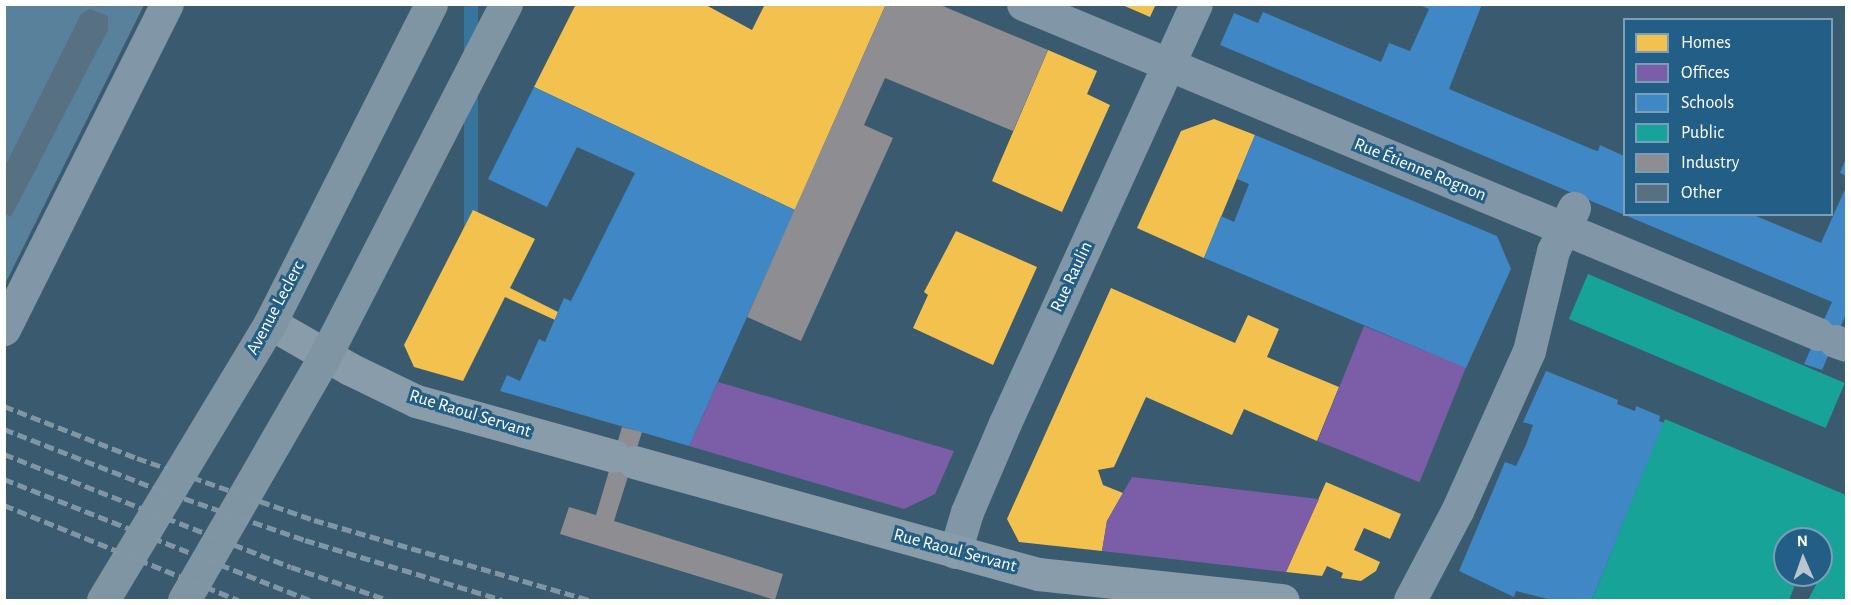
<!DOCTYPE html>
<meta charset="utf-8">
<style>
body{margin:0}
#map{position:relative;width:1851px;height:605px;overflow:hidden;background:#3a5a70;font-family:"Alegreya Sans",sans-serif}
div>[style]{position:absolute}
.green>*{inset:0;background:#38759c;transform-origin:0 0}
.water>*{inset:0;background:#5a819c}
.homes>*{inset:0;background:#f2c14e}
.offices>*{inset:0;background:#7b5ea7;transform-origin:0 0}
.schools>*{inset:0;background:#3f88c5}
.public>*{inset:0;background:#17a398;transform-origin:0 0}
.industry>*{inset:0;background:#8d8d92}
.building>*{inset:0;background:#577182}
.street>*{height:33px;margin:-16.5px;padding:0 16.5px;transform-origin:16.5px;border-radius:16.5px;background:#8196a6}
.secondary>*{height:33px;margin:-16.5px;padding:0 16.5px;transform-origin:16.5px;border-radius:16.5px;background:#889caa}
.primary>*{height:33px;margin:-16.5px;padding:0 16.5px;transform-origin:16.5px;border-radius:16.5px;background:#8095a3}
.rail>*{height:4.5px;margin-top:-2.25px;transform-origin:0;background:repeating-linear-gradient(90deg,#8196a4 0 10px,transparent 0 14.5px)}
span{translate:-50% -50%;white-space:nowrap;text-align:center;line-height:1.15;-webkit-text-stroke:6px #235e87;paint-order:stroke}
.street-label{font-size:18px;color:#fff}
.frame{position:absolute;inset:0;border:6px solid #fff;pointer-events:none}
.legend{position:absolute;left:1623px;top:18px;width:210px;height:198px;box-sizing:border-box;background:#235e87;border:2px solid #7b9eb7;margin:0;padding:8px 10px;list-style:none;font-size:18px;color:#fff}
.legend li{display:flex;align-items:center;gap:12px;height:30px}
.legend b{width:30px;border:2px solid #7b9eb7}
.north{position:absolute;left:1773px;top:527px;width:60px;height:60px;box-sizing:border-box;background:#235e87;border:2px solid #7b9eb7;border-radius:50%;rotate:358deg;font-size:16px;font-weight:700;line-height:24px;text-align:center;color:#fff}
.north::after{content:'';display:block;margin:auto;width:21px;height:27px;background:#bac5cd;clip-path:polygon(50% 0,100% 100%,50% 72%,0 100%)}
</style>
<div id="map">
<div class="green">
<i style="left:464px;top:5px;width:14px;height:307px"></i>
</div>
<div class="water">
<i style="clip-path:polygon(5px 5px,144px 5px,5px 284px)"></i>
</div>
<div class="homes">
<i style="clip-path:polygon(576px 4px,704px 4px,752px 30px,765px 4px,886px 4px,795px 210px,534px 87px)"></i>
<i style="clip-path:polygon(1120px 4px,1156px 4px,1150px 17px)"></i>
<i style="clip-path:polygon(1048px 50px,1097px 71px,1087px 94px,1110px 105px,1062px 212px,992px 181px)"></i>
<i style="clip-path:polygon(1214px 119px,1255px 135px,1204px 258px,1137px 228px,1181px 131px)"></i>
<i style="clip-path:polygon(473px 210px,535px 239px,510px 288px,558px 312px,555px 320px,505px 297px,463px 381px,414px 367px,404px 345px)"></i>
<i style="clip-path:polygon(956px 231px,1037px 267px,993px 365px,913px 328px,928px 295px,924px 292px)"></i>
<i style="clip-path:polygon(1111px 288px,1235px 343px,1248px 315px,1279px 329px,1267px 357px,1339px 387px,1317px 441px,1244px 409px,1232px 435px,1146px 397px,1114px 467px,1098px 470px,1103px 485px,1123px 493px,1107px 521px,1102px 551px,1019px 542px,1007px 519px)"></i>
<i style="clip-path:polygon(1326px 482px,1401px 514px,1390px 539px,1364px 528px,1354px 550px,1380px 562px,1376px 571px,1361px 581px,1341px 578px,1343px 573px,1327px 566px,1322px 576px,1286px 572px)"></i>
</div>
<div class="offices">
<i style="left:1364px;top:326px;width:110px;height:124px;rotate:22deg"></i>
<i style="clip-path:polygon(718px 382px,954px 451px,935px 494px,904px 509px,689px 446px)"></i>
<i style="clip-path:polygon(1132px 477px,1319px 499px,1286px 572px,1102px 551px,1107px 521px)"></i>
</div>
<div class="schools">
<i style="clip-path:polygon(1417px 4px,1482px 4px,1449px 89px,1594px 150px,1598px 151px,1600px 145px,1624px 156px,1624px 214px,1751px 214px,1821px 243px,1846px 187px,1846px 314px,1822px 370px,1804px 364px,1832px 302px,1220px 45px,1234px 13px,1258px 23px,1263px 12px,1381px 62px,1389px 43px,1410px 51px,1429px 9px)"></i>
<i style="clip-path:polygon(534px 87px,795px 210px,689px 446px,500px 391px,507px 375px,520px 381px,539px 339px,545px 342px,564px 298px,571px 301px,635px 173px,577px 147px,547px 207px,488px 179px)"></i>
<i style="clip-path:polygon(1255px 135px,1497px 236px,1511px 269px,1466px 368px,1204px 258px,1221px 216px,1234px 222px,1249px 184px,1237px 179px)"></i>
<i style="clip-path:polygon(1846px 158px,1846px 176px,1840px 173px)"></i>
<i style="clip-path:polygon(1546px 371px,1618px 400px,1617px 404px,1635px 411px,1636px 406px,1660px 416px,1659px 421px,1664px 423px,1592px 600px,1552px 600px,1516px 591px,1514px 597px,1459px 571px,1505px 462px,1516px 466px,1526px 445px,1533px 425px,1523px 422px)"></i>
</div>
<div class="public">
<i style="left:1588px;top:274px;width:279px;height:49px;rotate:23deg"></i>
<i style="clip-path:polygon(1665px 419px,1846px 495px,1846px 600px,1808px 600px,1821px 575px,1829px 547px,1821px 544px,1821px 539px,1785px 539px,1785px 575px,1799px 575px,1789px 600px,1592px 600px)"></i>
</div>
<div class="industry">
<i style="clip-path:polygon(886px 4px,938px 4px,1048px 50px,1013px 131px,885px 78px,864px 125px,893px 138px,801px 341px,747px 317px)"></i>
<i style="clip-path:polygon(622px 427px,642px 432px,614px 521px,783px 574px,775px 600px,560px 534px,569px 507px,596px 515px)"></i>
</div>
<div class="building">
<i style="clip-path:polygon(90px 9px,108px 16px,108px 30px,11px 217px,4px 213px,4px 168px,81px 14px)"></i>
</div>
<div class="street">
<i style="left:1023px;top:4px;width:861px;rotate:22.54deg"></i>
<i style="left:4px;top:329px;width:364px;rotate:-63.4deg"></i>
<i style="left:1835px;top:341px;width:12px;rotate:20deg"></i>
<i style="left:955px;top:552px;width:42px;rotate:-73.3deg"></i>
<i style="left:967px;top:512px;width:97px;rotate:-66.9deg"></i>
<i style="left:1005px;top:423px;width:460px;rotate:-65.5deg"></i>
<i style="left:1410px;top:600px;width:101px;rotate:-62.2deg"></i>
<i style="left:1457px;top:511px;width:175px;rotate:-65.8deg"></i>
<i style="left:1529px;top:351px;width:103px;rotate:-76.5deg"></i>
<i style="left:1553px;top:251px;width:48px;rotate:-64deg"></i>
</div>
<div class="secondary">
<i style="left:270px;top:323px;width:92px;rotate:29.9deg"></i>
<i style="left:350px;top:369px;width:73px;rotate:25.9deg"></i>
<i style="left:416px;top:401px;width:205px;rotate:15.5deg"></i>
<i style="left:634px;top:462px;width:419px;rotate:15.5deg"></i>
<i style="left:1038px;top:574px;width:246px;rotate:6.1deg"></i>
</div>
<div class="primary">
<i style="left:103px;top:600px;width:323px;rotate:-58.9deg"></i>
<i style="left:270px;top:323px;width:357px;rotate:-63.2deg"></i>
<i style="left:184px;top:600px;width:284px;rotate:-60deg"></i>
<i style="left:326px;top:354px;width:394px;rotate:-62.8deg"></i>
</div>
<div class="rail">
<i style="left:4px;top:406px;width:143px;rotate:21.4deg"></i>
<i style="left:137px;top:458px;width:188px;rotate:19.3deg"></i>
<i style="left:314px;top:520px;width:286px;rotate:16.2deg"></i>
<i style="left:4px;top:429px;width:164px;rotate:21.4deg"></i>
<i style="left:157px;top:489px;width:157px;rotate:19deg"></i>
<i style="left:305px;top:540px;width:206px;rotate:16.9deg"></i>
<i style="left:4px;top:454px;width:308px;rotate:21.5deg"></i>
<i style="left:291px;top:567px;width:102px;rotate:18.8deg"></i>
<i style="left:4px;top:479px;width:329px;rotate:21.6deg"></i>
<i style="left:4px;top:505px;width:253px;rotate:22.1deg"></i>
</div>
<div class="street-label">
<span style="left:1420px;top:170px;rotate:22deg">Rue Étienne Rognon</span>
<span style="left:1072px;top:277px;rotate:-65deg">Rue Raulin</span>
<span style="left:276px;top:308px;rotate:-62deg">Avenue Leclerc</span>
<span style="left:470px;top:414px;rotate:17deg">Rue Raoul Servant</span>
<span style="left:955px;top:551px;rotate:15deg">Rue Raoul Servant</span>
</div>
<div class="frame"></div>
<ul class="legend">
<li><b style="height:16px;background:#f2c14e"></b>Homes</li>
<li><b style="height:16px;background:#7b5ea7"></b>Offices</li>
<li><b style="height:16px;background:#3f88c5"></b>Schools</li>
<li><b style="height:16px;background:#17a398"></b>Public</li>
<li><b style="height:16px;background:#8d8d92"></b>Industry</li>
<li><b style="height:16px;background:#577182"></b>Other</li>
</ul>
<div class="north">N</div>
</div>
